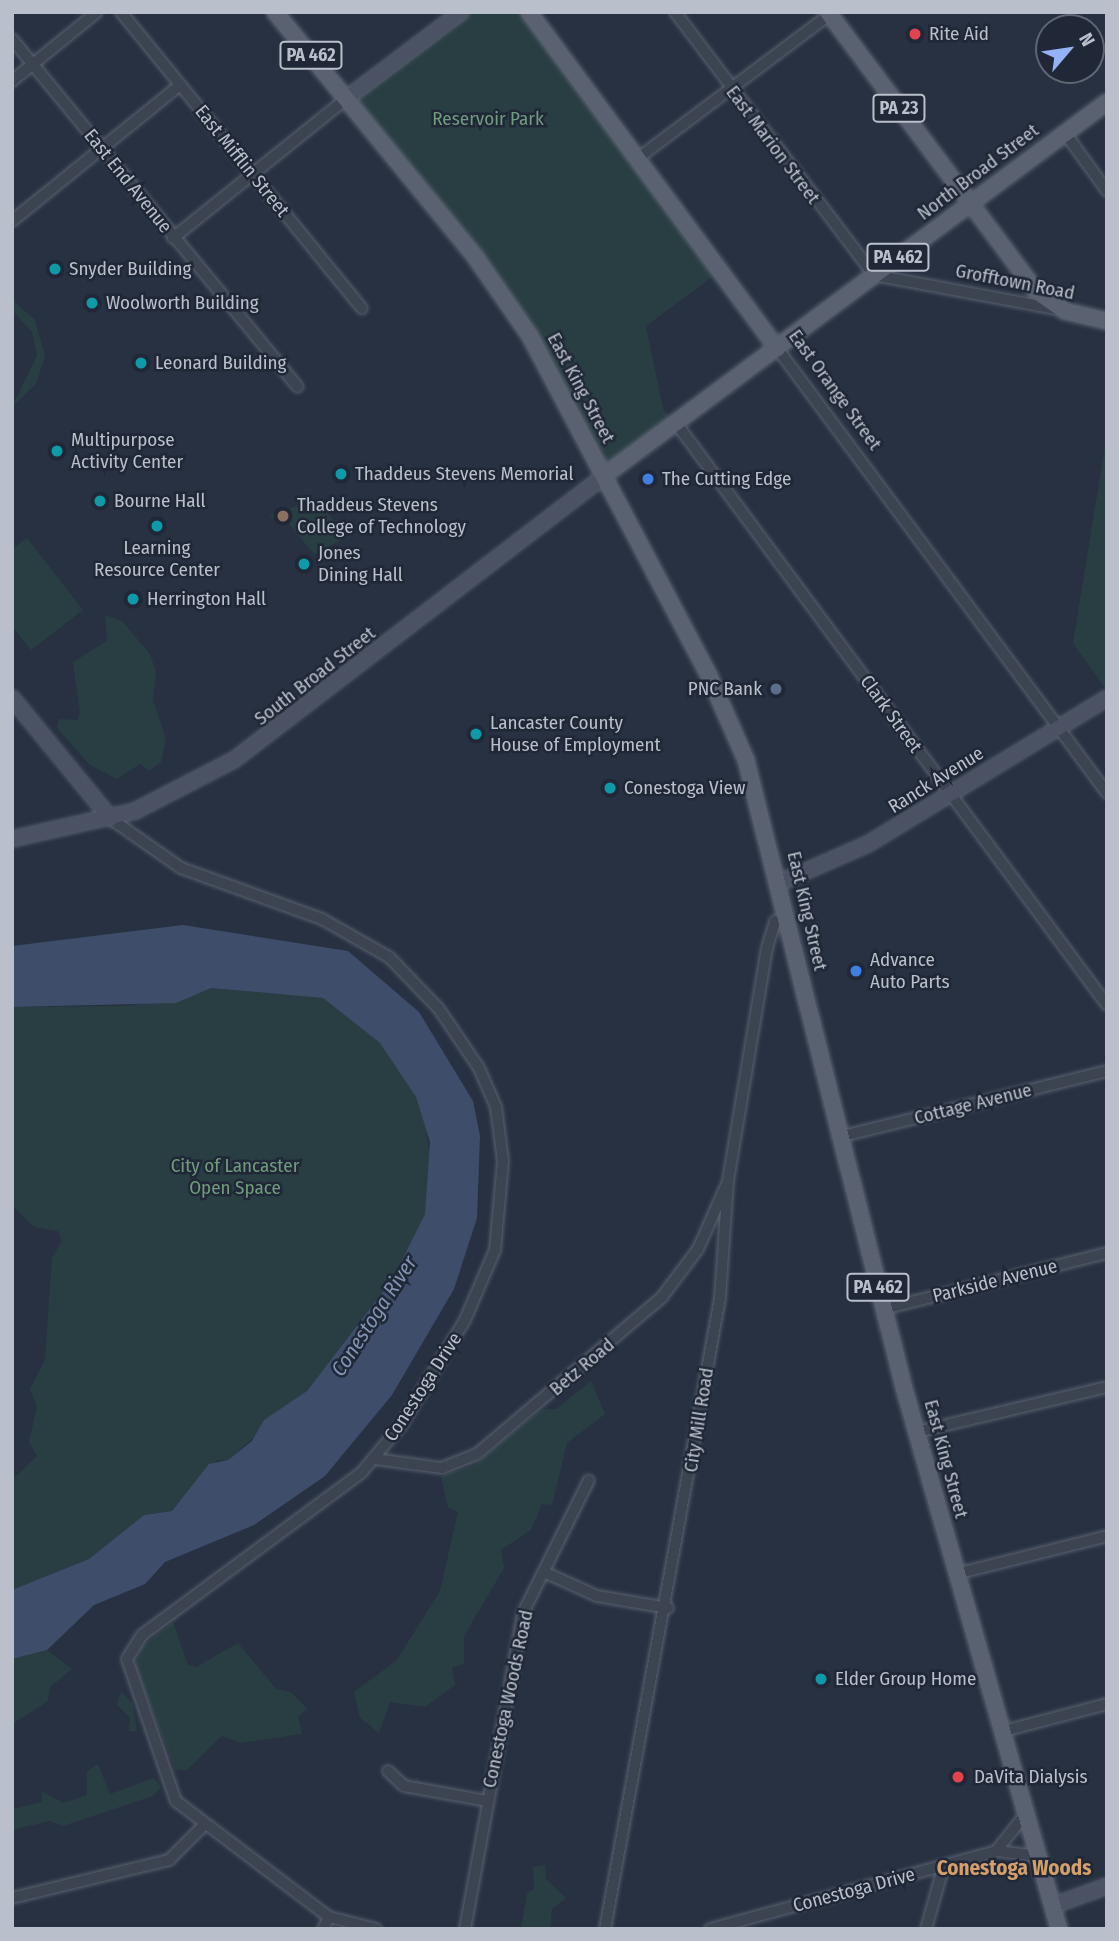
<!DOCTYPE html>
<style>
body{margin:0}
#map{position:relative;width:1119px;height:1941px;overflow:hidden;background:#273142;font-family:"Fira Sans Condensed",sans-serif}
div>[style]{position:absolute}
.green>*{inset:0;background:#293e43}
.water>*{inset:0;background:#3e4d6a}
.roads{filter:drop-shadow(0 0 2px #5a616f) drop-shadow(0 0 2px #5a616f)}
.street>*{height:10px;margin:-5px;padding:0 5px;transform-origin:5px;border-radius:5px;background:#3c4351}
.secondary>*{height:14px;margin:-7px;padding:0 7px;transform-origin:7px;border-radius:7px;background:#4a5264}
.primary>*{height:16px;margin:-8px;padding:0 8px;transform-origin:8px;border-radius:8px;background:#5a6271}
.dots>*{width:19px;height:19px;translate:-50% -50%;box-sizing:border-box;border:4px solid #202837;border-radius:50%}
span{translate:-50% -50%;white-space:nowrap;text-align:center;line-height:1.15;-webkit-text-stroke:5px #202837;paint-order:stroke}
.shield-label span{padding:2px 5px;background:#202837;border:2px solid;border-radius:5px;-webkit-text-stroke-width:0}
.shield-label{font-size:18px;color:#b9bfcb;font-weight:700}
.poi-label{font-size:19px;color:#b9bfcb}
.left{translate:0 -50%;text-align:left}
.right{translate:-100% -50%;text-align:right}
.park-label{font-size:19px;color:#709c7d}
.street-label{font-size:19px;color:#b9bfcb}
.water-label{font-size:21px;color:#8193b2;font-style:italic}
.neighbourhood-label{font-size:21px;color:#d39f6c;font-weight:700}
.frame{position:absolute;inset:0;border:14px solid #b9bfcb;pointer-events:none}
.north{position:absolute;left:1035px;top:14px;width:70px;height:70px;box-sizing:border-box;background:#202837;border:2px solid #5d6472;border-radius:50%;rotate:61deg;font-size:19px;font-weight:700;line-height:28px;text-align:center;color:#b9bfcb}
.north::after{content:'';display:block;margin:auto;width:24px;height:32px;background:#93b3f6;clip-path:polygon(50% 0,100% 100%,50% 72%,0 100%)}
</style>
<div id="map">
<div class="green">
<i style="clip-path:polygon(461px 12px,529px 12px,720px 271px,646px 326px,663px 409px,676px 423px,605px 475px,545px 362px,347px 98px)"></i>
<i style="clip-path:polygon(12px 300px,35px 320px,45px 356px,36px 384px,12px 407px,37px 356px,32px 332px,12px 310px)"></i>
<i style="clip-path:polygon(1107px 434px,1107px 691px,1073px 643px)"></i>
<i style="clip-path:polygon(303px 504px,321px 506px,347px 537px,314px 554px,285px 519px,278px 524px,270px 515px)"></i>
<i style="clip-path:polygon(27px 538px,83px 610px,31px 650px,12px 626px,12px 549px)"></i>
<i style="clip-path:polygon(105px 615px,122px 621px,150px 654px,156px 672px,153px 700px,166px 739px,161px 762px,149px 771px,140px 764px,117px 779px,90px 765px,57px 728px,59px 719px,77px 720px,80px 713px,73px 662px,107px 641px)"></i>
<i style="clip-path:polygon(211px 988px,323px 998px,380px 1043px,407px 1078px,424px 1115px,431px 1166px,425px 1214px,392px 1280px,307px 1391px,228px 1460px,217px 1460px,172px 1511px,144px 1515px,89px 1559px,12px 1590px,12px 1480px,37px 1456px,29px 1442px,37px 1407px,30px 1389px,45px 1359px,52px 1258px,62px 1241px,58px 1231px,34px 1227px,12px 1205px,12px 1007px,130px 1006px)"></i>
<i style="clip-path:polygon(591px 1381px,605px 1414px,567px 1443px,552px 1505px,542px 1504px,531px 1530px,501px 1550px,504px 1568px,464px 1636px,464px 1664px,452px 1668px,455px 1685px,425px 1707px,390px 1702px,379px 1733px,360px 1718px,354px 1692px,396px 1661px,440px 1591px,458px 1512px,448px 1507px,441px 1476px,474px 1465px,542px 1409px,556px 1409px)"></i>
<i style="clip-path:polygon(173px 1622px,188px 1665px,196px 1667px,238px 1643px,276px 1689px,291px 1692px,307px 1709px,298px 1717px,302px 1734px,241px 1743px,222px 1736px,187px 1770px,175px 1770px,135px 1665px,141px 1647px)"></i>
<i style="clip-path:polygon(47px 1650px,72px 1669px,50px 1687px,48px 1701px,12px 1724px,12px 1659px)"></i>
<i style="clip-path:polygon(121px 1691px,133px 1704px,137px 1732px,129px 1731px,130px 1718px,117px 1705px)"></i>
<i style="clip-path:polygon(98px 1764px,110px 1794px,154px 1778px,161px 1787px,153px 1796px,63px 1826px,50px 1821px,12px 1830px,12px 1809px,42px 1802px,42px 1791px,63px 1803px,87px 1795px,87px 1771px)"></i>
<i style="clip-path:polygon(545px 1865px,546px 1879px,566px 1898px,552px 1909px,550px 1929px,521px 1929px,527px 1893px,534px 1889px,533px 1867px)"></i>
</div>
<div class="water">
<i style="clip-path:polygon(183px 925px,348px 951px,419px 1012px,473px 1101px,480px 1136px,477px 1218px,454px 1289px,392px 1395px,325px 1476px,254px 1525px,165px 1562px,145px 1584px,94px 1605px,47px 1650px,12px 1659px,12px 1590px,89px 1559px,144px 1515px,172px 1511px,209px 1464px,228px 1460px,252px 1441px,264px 1420px,307px 1391px,392px 1280px,425px 1214px,430px 1142px,416px 1097px,380px 1043px,323px 998px,211px 988px,176px 1003px,12px 1007px,12px 946px)"></i>
</div>
<div class="roads">
<div class="street">
<i style="left:121px;top:12px;width:382px;rotate:50.9deg"></i>
<i style="left:675px;top:12px;width:330px;rotate:52.9deg"></i>
<i style="left:874px;top:275px;width:190px;rotate:10.6deg"></i>
<i style="left:12px;top:39px;width:450px;rotate:50.6deg"></i>
<i style="left:12px;top:81px;width:109px;rotate:-39.1deg"></i>
<i style="left:1065px;top:133px;width:72px;rotate:54.1deg"></i>
<i style="left:637px;top:159px;width:245px;rotate:-36.9deg"></i>
<i style="left:12px;top:221px;width:216px;rotate:-39deg"></i>
<i style="left:173px;top:238px;width:223px;rotate:-38.8deg"></i>
<i style="left:777px;top:348px;width:554px;rotate:53.44deg"></i>
<i style="left:676px;top:423px;width:724px;rotate:53.48deg"></i>
<i style="left:111px;top:819px;width:85px;rotate:35deg"></i>
<i style="left:181px;top:868px;width:150px;rotate:19.9deg"></i>
<i style="left:322px;top:919px;width:77px;rotate:29.6deg"></i>
<i style="left:389px;top:957px;width:72px;rotate:46.1deg"></i>
<i style="left:439px;top:1009px;width:71px;rotate:55.9deg"></i>
<i style="left:479px;top:1068px;width:43px;rotate:66.4deg"></i>
<i style="left:496px;top:1107px;width:54px;rotate:82.6deg"></i>
<i style="left:503px;top:1161px;width:89px;rotate:95.1deg"></i>
<i style="left:495px;top:1250px;width:76px;rotate:113.2deg"></i>
<i style="left:465px;top:1320px;width:122px;rotate:121.2deg"></i>
<i style="left:402px;top:1424px;width:64px;rotate:129.9deg"></i>
<i style="left:361px;top:1473px;width:272px;rotate:143.5deg"></i>
<i style="left:142px;top:1635px;width:28px;rotate:122deg"></i>
<i style="left:127px;top:1659px;width:150px;rotate:71deg"></i>
<i style="left:176px;top:1801px;width:192px;rotate:37.2deg"></i>
<i style="left:329px;top:1917px;width:49px;rotate:14.3deg"></i>
<i style="left:839px;top:1137px;width:276px;rotate:-13.8deg"></i>
<i style="left:884px;top:1309px;width:230px;rotate:-14.1deg"></i>
<i style="left:917px;top:1432px;width:195px;rotate:-13.3deg"></i>
<i style="left:375px;top:1459px;width:68px;rotate:7.7deg"></i>
<i style="left:442px;top:1468px;width:38px;rotate:-22deg"></i>
<i style="left:477px;top:1454px;width:243px;rotate:-40.3deg"></i>
<i style="left:662px;top:1297px;width:60px;rotate:-53.1deg"></i>
<i style="left:698px;top:1249px;width:71px;rotate:-66deg"></i>
<i style="left:544px;top:1572px;width:58px;rotate:24.4deg"></i>
<i style="left:597px;top:1596px;width:72px;rotate:9.6deg"></i>
<i style="left:956px;top:1574px;width:156px;rotate:-14.1deg"></i>
<i style="left:1000px;top:1732px;width:111px;rotate:-14.7deg"></i>
<i style="left:388px;top:1771px;width:22px;rotate:43deg"></i>
<i style="left:404px;top:1786px;width:84px;rotate:10.2deg"></i>
<i style="left:997px;top:1850px;width:43px;rotate:-51.5deg"></i>
<i style="left:12px;top:1898px;width:162px;rotate:-13.6deg"></i>
<i style="left:169px;top:1860px;width:49px;rotate:-45deg"></i>
<i style="left:323px;top:1929px;width:13px;rotate:-63deg"></i>
<i style="left:465px;top:1929px;width:321px;rotate:-79.6deg"></i>
<i style="left:523px;top:1613px;width:148px;rotate:-63.6deg"></i>
<i style="left:605px;top:1929px;width:641px;rotate:-79.67deg"></i>
<i style="left:720px;top:1298px;width:117px;rotate:-86.1deg"></i>
<i style="left:728px;top:1181px;width:236px;rotate:-80.5deg"></i>
<i style="left:767px;top:948px;width:28px;rotate:-73deg"></i>
<i style="left:775px;top:921px;width:12px;rotate:-14deg"></i>
<i style="left:710px;top:1929px;width:297px;rotate:-15.2deg"></i>
<i style="left:997px;top:1851px;width:39px;rotate:7deg"></i>
<i style="left:926px;top:1929px;width:66px;rotate:-74.3deg"></i>
</div>
<div class="secondary">
<i style="left:347px;top:98px;width:143px;rotate:-37deg"></i>
<i style="left:12px;top:698px;width:156px;rotate:50.7deg"></i>
<i style="left:12px;top:839px;width:126px;rotate:-12.8deg"></i>
<i style="left:135px;top:811px;width:111px;rotate:-27.3deg"></i>
<i style="left:234px;top:760px;width:468px;rotate:-37.5deg"></i>
<i style="left:779px;top:883px;width:97px;rotate:-23.7deg"></i>
<i style="left:868px;top:844px;width:280px;rotate:-31.4deg"></i>
<i style="left:1052px;top:1906px;width:59px;rotate:-20deg"></i>
</div>
<div class="primary">
<i style="left:275px;top:12px;width:318px;rotate:50.7deg"></i>
<i style="left:476px;top:258px;width:95px;rotate:55.3deg"></i>
<i style="left:530px;top:336px;width:384px;rotate:62.2deg"></i>
<i style="left:709px;top:676px;width:92px;rotate:66.2deg"></i>
<i style="left:746px;top:760px;width:648px;rotate:75.88deg"></i>
<i style="left:904px;top:1388px;width:563px;rotate:74.01deg"></i>
<i style="left:529px;top:12px;width:418px;rotate:53.6deg"></i>
<i style="left:828px;top:12px;width:347px;rotate:53.3deg"></i>
<i style="left:1035px;top:290px;width:37px;rotate:35deg"></i>
<i style="left:1065px;top:311px;width:43px;rotate:13.4deg"></i>
<i style="left:605px;top:475px;width:625px;rotate:-36.61deg"></i>
</div>
</div>
<div class="dots">
<i style="left:915px;top:34px;background:#e0444e"></i>
<i style="left:55px;top:269px;background:#0f9aa8"></i>
<i style="left:92px;top:303px;background:#0f9aa8"></i>
<i style="left:141px;top:363px;background:#0f9aa8"></i>
<i style="left:57px;top:451px;background:#0f9aa8"></i>
<i style="left:341px;top:474px;background:#0f9aa8"></i>
<i style="left:648px;top:479px;background:#3f7fe0"></i>
<i style="left:100px;top:501px;background:#0f9aa8"></i>
<i style="left:283px;top:516px;background:#8d6e63"></i>
<i style="left:157px;top:526px;background:#0f9aa8"></i>
<i style="left:304px;top:564px;background:#0f9aa8"></i>
<i style="left:133px;top:599px;background:#0f9aa8"></i>
<i style="left:776px;top:689px;background:#5c6f8a"></i>
<i style="left:476px;top:734px;background:#0f9aa8"></i>
<i style="left:610px;top:788px;background:#0f9aa8"></i>
<i style="left:856px;top:971px;background:#3f7fe0"></i>
<i style="left:821px;top:1679px;background:#0f9aa8"></i>
<i style="left:958px;top:1777px;background:#e0444e"></i>
</div>
<div class="shield-label">
<span style="left:311px;top:55px">PA 462</span>
<span style="left:899px;top:108px">PA 23</span>
<span style="left:898px;top:257px">PA 462</span>
<span style="left:878px;top:1287px">PA 462</span>
</div>
<div class="poi-label">
<span class="left" style="left:929px;top:34px">Rite Aid</span>
<span class="left" style="left:69px;top:269px">Snyder Building</span>
<span class="left" style="left:106px;top:303px">Woolworth Building</span>
<span class="left" style="left:155px;top:363px">Leonard Building</span>
<span class="left" style="left:71px;top:451px">Multipurpose<br>Activity Center</span>
<span class="left" style="left:355px;top:474px">Thaddeus Stevens Memorial</span>
<span class="left" style="left:662px;top:479px">The Cutting Edge</span>
<span class="left" style="left:114px;top:501px">Bourne Hall</span>
<span class="left" style="left:297px;top:516px">Thaddeus Stevens<br>College of Technology</span>
<span style="left:157px;top:559px">Learning<br>Resource Center</span>
<span class="left" style="left:318px;top:564px">Jones<br>Dining Hall</span>
<span class="left" style="left:147px;top:599px">Herrington Hall</span>
<span class="right" style="left:762px;top:689px">PNC Bank</span>
<span class="left" style="left:490px;top:734px">Lancaster County<br>House of Employment</span>
<span class="left" style="left:624px;top:788px">Conestoga View</span>
<span class="left" style="left:870px;top:971px">Advance<br>Auto Parts</span>
<span class="left" style="left:835px;top:1679px">Elder Group Home</span>
<span class="left" style="left:974px;top:1777px">DaVita Dialysis</span>
</div>
<div class="park-label">
<span style="left:488px;top:119px">Reservoir Park</span>
<span style="left:235px;top:1177px">City of Lancaster<br>Open Space</span>
</div>
<div class="street-label">
<span style="left:773px;top:145px;rotate:53deg">East Marion Street</span>
<span style="left:242px;top:161px;rotate:51deg">East Mifflin Street</span>
<span style="left:978px;top:172px;rotate:-37deg">North Broad Street</span>
<span style="left:128px;top:181px;rotate:51deg">East End Avenue</span>
<span style="left:1015px;top:282px;rotate:11deg">Grofftown Road</span>
<span style="left:581px;top:388px;rotate:62deg">East King Street</span>
<span style="left:835px;top:390px;rotate:54deg">East Orange Street</span>
<span style="left:315px;top:676px;rotate:-38deg">South Broad Street</span>
<span style="left:891px;top:714px;rotate:54deg">Clark Street</span>
<span style="left:936px;top:780px;rotate:-32deg">Ranck Avenue</span>
<span style="left:807px;top:911px;rotate:77deg">East King Street</span>
<span style="left:973px;top:1104px;rotate:-14deg">Cottage Avenue</span>
<span style="left:995px;top:1281px;rotate:-14deg">Parkside Avenue</span>
<span style="left:582px;top:1367px;rotate:-40deg">Betz Road</span>
<span style="left:423px;top:1387px;rotate:-57deg">Conestoga Drive</span>
<span style="left:699px;top:1420px;rotate:-81deg">City Mill Road</span>
<span style="left:946px;top:1459px;rotate:75deg">East King Street</span>
<span style="left:508px;top:1699px;rotate:-78deg">Conestoga Woods Road</span>
<span style="left:854px;top:1890px;rotate:-15deg">Conestoga Drive</span>
</div>
<div class="water-label">
<span style="left:374px;top:1316px;rotate:-57deg">Conestoga River</span>
</div>
<div class="neighbourhood-label">
<span style="left:1014px;top:1868px">Conestoga Woods</span>
</div>
<div class="frame"></div>
<div class="north">N</div>
</div>
